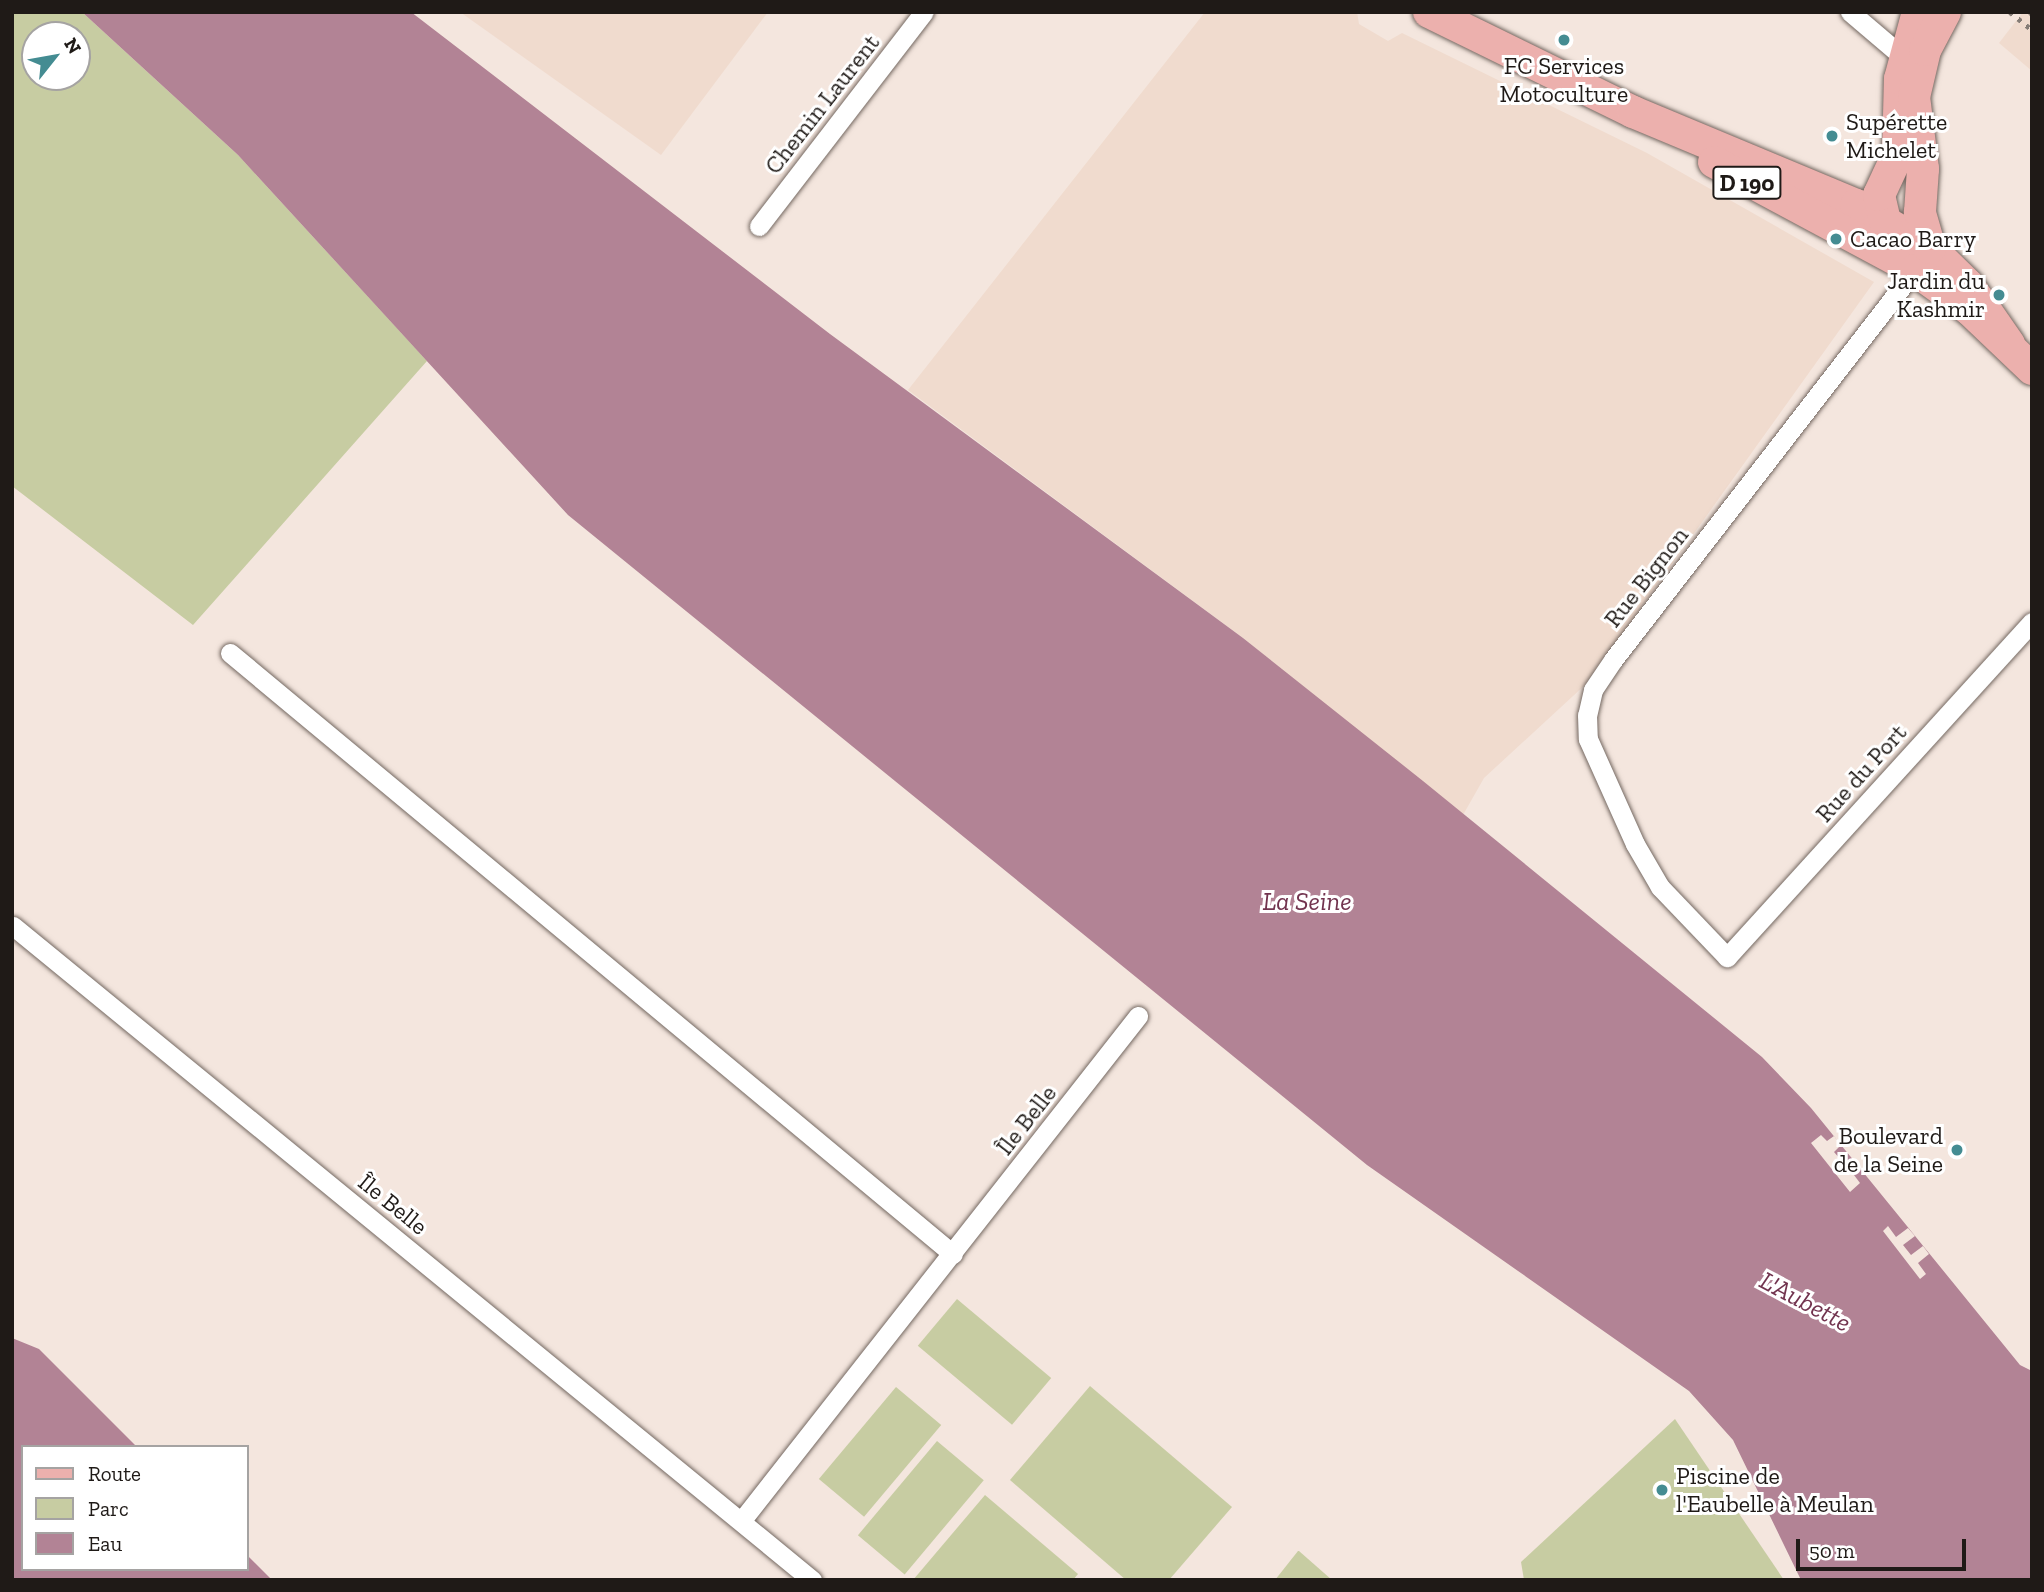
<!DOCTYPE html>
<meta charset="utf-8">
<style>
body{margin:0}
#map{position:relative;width:2044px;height:1592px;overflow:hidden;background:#f4e6de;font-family:"Zilla Slab",serif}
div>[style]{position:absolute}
.built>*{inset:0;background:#f0dbce}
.green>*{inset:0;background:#c7cca2;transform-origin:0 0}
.water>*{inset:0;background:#b28395}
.pier>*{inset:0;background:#f4e6de}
.roads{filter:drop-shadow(0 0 2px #746861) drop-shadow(0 0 2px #746861)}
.minor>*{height:19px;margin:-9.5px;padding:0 9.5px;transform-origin:9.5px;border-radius:9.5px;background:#fff}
.primary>*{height:32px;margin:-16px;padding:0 16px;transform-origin:16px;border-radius:16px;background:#ecb0ad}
.rail>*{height:5px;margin-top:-2.5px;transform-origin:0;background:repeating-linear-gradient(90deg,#857c76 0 3.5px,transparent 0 10.5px)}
.dots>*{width:19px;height:19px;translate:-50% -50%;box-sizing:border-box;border:4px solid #fff;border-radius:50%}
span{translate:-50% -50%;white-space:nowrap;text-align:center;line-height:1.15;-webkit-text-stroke:6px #fff;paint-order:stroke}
.shield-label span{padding:2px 5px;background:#fff;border:2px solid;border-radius:5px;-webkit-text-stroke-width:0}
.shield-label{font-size:23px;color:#1f1a17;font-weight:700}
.poi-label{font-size:24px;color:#1f1a17}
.left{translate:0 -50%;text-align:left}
.right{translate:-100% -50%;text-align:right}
.street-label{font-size:24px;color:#1f1a17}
.water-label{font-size:26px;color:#72344f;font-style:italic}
.frame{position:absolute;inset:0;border:14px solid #1f1a17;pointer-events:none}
.legend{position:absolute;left:21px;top:1445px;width:228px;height:126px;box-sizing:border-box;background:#fff;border:2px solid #a5a3a2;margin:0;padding:9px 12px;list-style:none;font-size:21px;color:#1f1a17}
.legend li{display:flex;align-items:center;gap:14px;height:35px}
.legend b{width:35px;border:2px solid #a5a3a2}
.north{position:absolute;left:21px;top:21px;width:70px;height:70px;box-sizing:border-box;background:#fff;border:2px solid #a5a3a2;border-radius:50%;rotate:59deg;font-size:19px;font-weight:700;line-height:28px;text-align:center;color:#1f1a17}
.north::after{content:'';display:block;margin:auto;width:24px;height:32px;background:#448c92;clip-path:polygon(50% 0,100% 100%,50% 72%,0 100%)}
.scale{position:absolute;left:1796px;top:1539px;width:170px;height:32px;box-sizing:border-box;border:4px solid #1f1a17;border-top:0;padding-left:9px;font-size:21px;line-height:24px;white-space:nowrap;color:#1f1a17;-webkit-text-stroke:5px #fff;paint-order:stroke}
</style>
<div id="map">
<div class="built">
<i style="clip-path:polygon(460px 12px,768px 12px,661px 155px)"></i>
<i style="clip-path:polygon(1205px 12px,1357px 12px,1359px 24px,1388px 41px,1402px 33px,1647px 153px,1874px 282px,1586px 684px,1484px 778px,1463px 815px,1243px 638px,908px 390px)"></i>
<i style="clip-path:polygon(2023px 12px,2032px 12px,2032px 71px,1999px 43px)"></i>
</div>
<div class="green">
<i style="clip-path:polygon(evenodd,12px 12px,82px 12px,238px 155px,427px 361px,193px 625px,12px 486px,12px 12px,35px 35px,77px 35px,77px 77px,35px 77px,35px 35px)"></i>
<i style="left:957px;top:1299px;width:123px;height:61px;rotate:40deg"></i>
<i style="clip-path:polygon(1090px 1386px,1232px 1507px,1169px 1580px,1126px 1580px,1010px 1480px)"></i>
<i style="left:896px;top:1387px;width:59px;height:120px;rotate:40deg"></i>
<i style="clip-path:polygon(1675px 1419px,1784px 1580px,1524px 1580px,1521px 1562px)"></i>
<i style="left:937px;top:1441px;width:61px;height:123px;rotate:40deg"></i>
<i style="clip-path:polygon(985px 1495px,1078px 1574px,1073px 1580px,913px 1580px)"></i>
<i style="clip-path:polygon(1298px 1551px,1299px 1551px,1332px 1580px,1275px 1580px)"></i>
</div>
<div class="water">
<i style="clip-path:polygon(82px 12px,411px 12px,830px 334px,1243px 638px,1423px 781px,1762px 1057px,1811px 1108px,2020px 1365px,2032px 1371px,2032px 1580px,1801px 1580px,1733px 1440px,1689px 1391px,1367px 1165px,568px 515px,238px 155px)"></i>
<i style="clip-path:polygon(12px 1338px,39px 1349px,137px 1447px,23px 1447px,23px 1569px,247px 1569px,247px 1555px,272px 1580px,12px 1580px)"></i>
</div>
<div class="pier">
<i style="clip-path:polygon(1821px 1135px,1827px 1141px,1834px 1136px,1841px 1145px,1834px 1152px,1847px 1167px,1854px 1161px,1861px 1170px,1854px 1175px,1860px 1183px,1850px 1192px,1811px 1143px)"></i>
<i style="clip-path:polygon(1888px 1226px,1896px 1237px,1908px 1228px,1915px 1236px,1903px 1245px,1911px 1255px,1923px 1246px,1929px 1254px,1918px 1263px,1926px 1274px,1920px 1279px,1883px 1231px)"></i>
</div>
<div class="roads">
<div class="minor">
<i style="left:1850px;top:12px;width:79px;rotate:40.4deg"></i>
<i style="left:759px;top:226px;width:270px;rotate:-52.4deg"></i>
<i style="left:1921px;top:262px;width:503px;rotate:127.74deg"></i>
<i style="left:1613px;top:660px;width:36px;rotate:124deg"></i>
<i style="left:1593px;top:690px;width:26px;rotate:103deg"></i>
<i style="left:1587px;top:715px;width:24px;rotate:88deg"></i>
<i style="left:1588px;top:739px;width:115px;rotate:65.9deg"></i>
<i style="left:1635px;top:844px;width:50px;rotate:59.8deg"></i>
<i style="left:1660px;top:887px;width:97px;rotate:46.3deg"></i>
<i style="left:1727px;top:957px;width:453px;rotate:-47.7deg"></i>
<i style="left:230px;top:653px;width:940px;rotate:39.74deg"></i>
<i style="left:13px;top:926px;width:1033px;rotate:39.3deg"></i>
<i style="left:742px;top:1520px;width:641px;rotate:-51.84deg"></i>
</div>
<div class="primary">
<i style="left:1429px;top:12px;width:227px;rotate:26.1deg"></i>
<i style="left:1633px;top:112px;width:242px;rotate:22.6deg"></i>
<i style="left:1856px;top:205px;width:86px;rotate:30.2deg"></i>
<i style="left:1930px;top:248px;width:53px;rotate:44.2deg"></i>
<i style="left:1968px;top:285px;width:72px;rotate:55.2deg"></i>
<i style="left:1714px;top:162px;width:228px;rotate:28.2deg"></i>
<i style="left:1915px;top:270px;width:67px;rotate:35.8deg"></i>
<i style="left:1969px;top:309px;width:87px;rotate:43.6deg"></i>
<i style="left:1888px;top:234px;width:40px;rotate:-103deg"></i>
<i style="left:1879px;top:195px;width:45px;rotate:-65.1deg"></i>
<i style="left:1898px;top:154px;width:75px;rotate:-88.5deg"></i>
<i style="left:1900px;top:79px;width:69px;rotate:-75deg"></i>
<i style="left:1930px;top:248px;width:37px;rotate:-106deg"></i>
<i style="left:1920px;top:212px;width:43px;rotate:-86deg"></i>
<i style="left:1923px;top:169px;width:73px;rotate:-97.1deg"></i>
<i style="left:1914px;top:97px;width:48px;rotate:-76.8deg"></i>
<i style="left:1925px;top:50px;width:43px;rotate:-62.2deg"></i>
</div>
</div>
<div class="rail">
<i style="left:2010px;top:12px;width:28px;rotate:39deg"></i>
<i style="left:2030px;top:12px;width:3px;rotate:45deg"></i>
</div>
<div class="dots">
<i style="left:1564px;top:40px;background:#448c92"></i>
<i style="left:1832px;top:136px;background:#448c92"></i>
<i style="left:1836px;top:239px;background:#448c92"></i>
<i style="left:1999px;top:295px;background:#448c92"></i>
<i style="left:1957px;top:1150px;background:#448c92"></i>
<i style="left:1662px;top:1490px;background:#448c92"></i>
</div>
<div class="shield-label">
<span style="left:1747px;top:183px">D 190</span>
</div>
<div class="poi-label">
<span style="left:1564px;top:80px">FC Services<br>Motoculture</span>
<span class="left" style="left:1846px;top:136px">Supérette<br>Michelet</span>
<span class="left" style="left:1850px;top:239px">Cacao Barry</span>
<span class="right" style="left:1985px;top:295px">Jardin du<br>Kashmir</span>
<span class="right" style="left:1943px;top:1150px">Boulevard<br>de la Seine</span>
<span class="left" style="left:1676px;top:1490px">Piscine de<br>l'Eaubelle à Meulan</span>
</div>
<div class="street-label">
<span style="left:822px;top:104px;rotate:-52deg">Chemin Laurent</span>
<span style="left:1646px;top:577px;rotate:-52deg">Rue Bignon</span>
<span style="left:1861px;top:773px;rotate:-48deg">Rue du Port</span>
<span style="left:1026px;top:1120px;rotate:-52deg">Île Belle</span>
<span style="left:393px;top:1204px;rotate:39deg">Île Belle</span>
</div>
<div class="water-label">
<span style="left:1307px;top:902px">La Seine</span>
<span style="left:1805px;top:1302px;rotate:28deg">L'Aubette</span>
</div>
<div class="frame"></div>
<ul class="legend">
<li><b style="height:9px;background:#ecb0ad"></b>Route</li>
<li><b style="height:19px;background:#c7cca2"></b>Parc</li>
<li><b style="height:19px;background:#b28395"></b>Eau</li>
</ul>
<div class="north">N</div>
<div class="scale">50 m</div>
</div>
